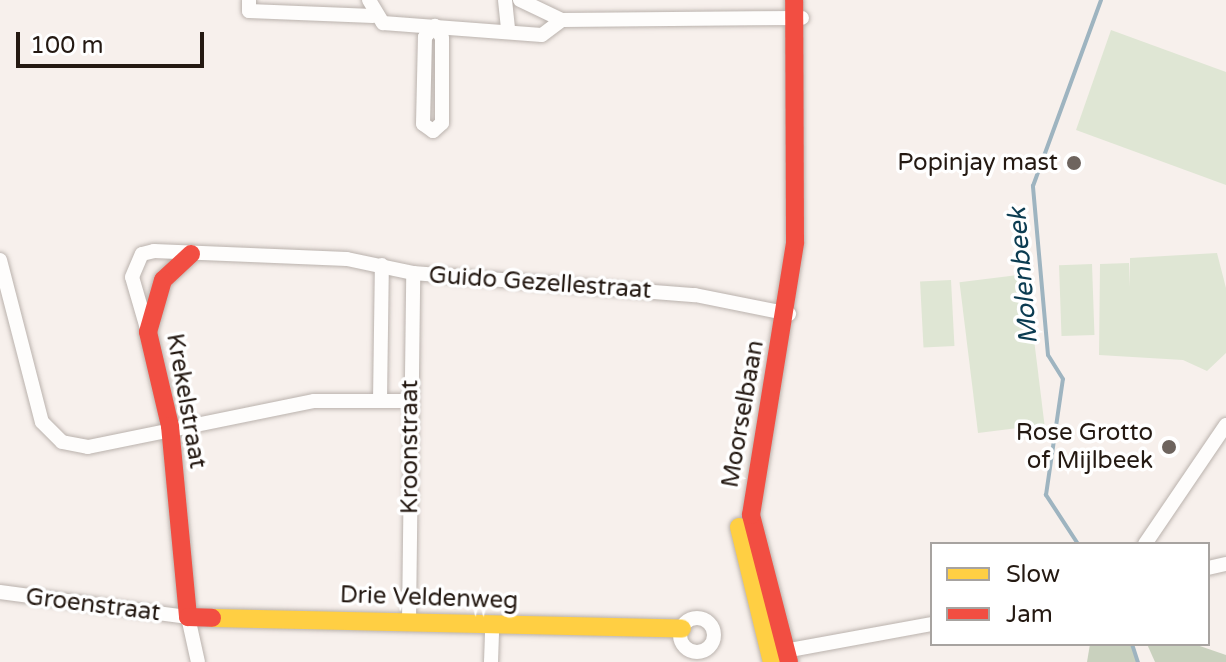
<!DOCTYPE html>
<style>
body{margin:0}
#map{position:relative;width:1226px;height:662px;overflow:hidden;background:#f7f0ec;font-family:"Varela Round",sans-serif}
div>[style]{position:absolute}
.green>*{inset:0;background:#dfe6d4;transform-origin:0 0}
.forest>*{inset:0;background:#c9d1be}
.stream>*{height:4px;margin:-2px;padding:0 2px;transform-origin:2px;border-radius:2px;background:#9eb4c0}
.roads{filter:drop-shadow(0 0 2px #bab2ad) drop-shadow(0 0 2px #bab2ad)}
.street>*{height:14px;margin:-7px;padding:0 7px;transform-origin:7px;border-radius:7px;background:#fefdfc}
.street>.ring{margin:-7px;padding:0;box-sizing:content-box;background:none;border:14px solid #fefdfc;border-radius:50%}
.slow>*{height:18px;margin:-9px;padding:0 9px;transform-origin:9px;border-radius:9px;background:#ffcf43}
.jam>*{height:18px;margin:-9px;padding:0 9px;transform-origin:9px;border-radius:9px;background:#f24e42}
.dots>*{width:22px;height:22px;translate:-50% -50%;box-sizing:border-box;border:4px solid #fff;border-radius:50%}
span{translate:-50% -50%;white-space:nowrap;text-align:center;line-height:1.15;-webkit-text-stroke:7px #fff;paint-order:stroke}
.poi-label{font-size:24px;color:#241912}
.right{translate:-100% -50%;text-align:right}
.street-label{font-size:24px;color:#241912}
.water-label{font-size:26px;color:#0b3c51;font-style:italic}
.legend{position:absolute;left:930px;top:542px;width:280px;height:104px;box-sizing:border-box;background:#fff;border:2px solid #a7a3a0;margin:0;padding:10px 14px;list-style:none;font-size:24px;color:#241912}
.legend li{display:flex;align-items:center;gap:16px;height:40px}
.legend b{width:40px;border:2px solid #a7a3a0}
.scale{position:absolute;left:16px;top:32px;width:188px;height:36px;box-sizing:border-box;border:4px solid #241912;border-top:0;padding-left:10px;font-size:24px;line-height:28px;white-space:nowrap;color:#241912;-webkit-text-stroke:6px #fff;paint-order:stroke}
</style>
<div id="map">
<div class="green">
<i style="clip-path:polygon(1111px 30px,1226px 72px,1226px 185px,1076px 130px)"></i>
<i style="clip-path:polygon(1217px 253px,1226px 288px,1226px 353px,1207px 371px,1183px 360px,1099px 355px,1100px 264px,1129px 263px,1130px 287px,1130px 258px)"></i>
<i style="left:1092px;top:264px;width:71px;height:33px;rotate:88deg"></i>
<i style="left:1026px;top:274px;width:152px;height:67px;rotate:83deg"></i>
<i style="left:951px;top:280px;width:66px;height:31px;rotate:87deg"></i>
</div>
<div class="forest">
<i style="clip-path:polygon(1090px 644px,1132px 644px,1138px 662px,1087px 662px)"></i>
<i style="clip-path:polygon(1147px 644px,1194px 644px,1226px 655px,1226px 662px,1155px 662px)"></i>
</div>
<div class="stream">
<i style="left:1078px;top:544px;width:59px;rotate:-123.1deg"></i>
<i style="left:1046px;top:495px;width:117px;rotate:-81.7deg"></i>
<i style="left:1063px;top:379px;width:28px;rotate:-122deg"></i>
<i style="left:1048px;top:355px;width:170px;rotate:-95.1deg"></i>
<i style="left:1033px;top:186px;width:198px;rotate:-69.9deg"></i>
<i style="left:1132px;top:644px;width:19px;rotate:72deg"></i>
</div>
<div class="roads">
<div class="street">
<i style="left:249px;top:0;width:11px;rotate:90deg"></i>
<i style="left:249px;top:11px;width:124px;rotate:2.3deg"></i>
<i style="left:369px;top:0;width:27px;rotate:59deg"></i>
<i style="left:383px;top:23px;width:159px;rotate:4.3deg"></i>
<i style="left:542px;top:35px;width:25px;rotate:-37deg"></i>
<i style="left:505px;top:0;width:28px;rotate:84deg"></i>
<i style="left:520px;top:0;width:47px;rotate:25.5deg"></i>
<i style="left:562px;top:20px;width:240px;rotate:-0.5deg"></i>
<i style="left:435px;top:26px;width:14px;rotate:60deg"></i>
<i style="left:442px;top:38px;width:85px;rotate:90deg"></i>
<i style="left:442px;top:123px;width:12px;rotate:138deg"></i>
<i style="left:433px;top:131px;width:12px;rotate:-145deg"></i>
<i style="left:423px;top:124px;width:87px;rotate:-88.7deg"></i>
<i style="left:425px;top:37px;width:15px;rotate:-48deg"></i>
<i style="left:0;top:260px;width:167px;rotate:75.5deg"></i>
<i style="left:42px;top:422px;width:28px;rotate:45deg"></i>
<i style="left:62px;top:442px;width:26px;rotate:11deg"></i>
<i style="left:88px;top:447px;width:231px;rotate:-11.5deg"></i>
<i style="left:314px;top:401px;width:96px"></i>
<i style="left:148px;top:332px;width:57px;rotate:-106.2deg"></i>
<i style="left:132px;top:277px;width:25px;rotate:-67deg"></i>
<i style="left:142px;top:254px;width:12px;rotate:-14deg"></i>
<i style="left:154px;top:251px;width:193px;rotate:2.4deg"></i>
<i style="left:347px;top:259px;width:67px;rotate:12deg"></i>
<i style="left:413px;top:273px;width:283px;rotate:4.5deg"></i>
<i style="left:695px;top:295px;width:96px;rotate:11.4deg"></i>
<i style="left:380px;top:401px;width:136px;rotate:-89.2deg"></i>
<i style="left:1145px;top:544px;width:144px;rotate:-55.8deg"></i>
<i style="left:1208px;top:568px;width:18px;rotate:-13deg"></i>
<i style="left:0;top:592px;width:190px;rotate:7.6deg"></i>
<i style="left:188px;top:617px;width:46px;rotate:77.5deg"></i>
<i class="ring" style="left:680px;top:618px;width:20px;height:20px"></i>
<i style="left:409px;top:621px;width:348px;rotate:-89.3deg"></i>
<i style="left:779px;top:652px;width:156px;rotate:-10.4deg"></i>
<i style="left:491px;top:662px;width:38px;rotate:-88deg"></i>
</div>
<div class="slow">
<i style="left:739px;top:527px;width:139px;rotate:76.3deg"></i>
<i style="left:212px;top:618px;width:470px;rotate:1.3deg"></i>
</div>
<div class="jam">
<i style="left:191px;top:254px;width:38px;rotate:137deg"></i>
<i style="left:163px;top:280px;width:54px;rotate:106.1deg"></i>
<i style="left:148px;top:332px;width:97px;rotate:76.8deg"></i>
<i style="left:170px;top:426px;width:192px;rotate:84.6deg"></i>
<i style="left:188px;top:617px;width:24px;rotate:2deg"></i>
<i style="left:789px;top:662px;width:152px;rotate:-104.5deg"></i>
<i style="left:751px;top:515px;width:277px;rotate:-80.8deg"></i>
<i style="left:795px;top:242px;width:242px;rotate:-90.2deg"></i>
</div>
</div>
<div class="dots">
<i style="left:1074px;top:163px;background:#6e645e"></i>
<i style="left:1169px;top:447px;background:#6e645e"></i>
</div>
<div class="poi-label">
<span class="right" style="left:1058px;top:163px">Popinjay mast</span>
<span class="right" style="left:1153px;top:447px">Rose Grotto<br>of Mijlbeek</span>
</div>
<div class="street-label">
<span style="left:540px;top:283px;rotate:4deg">Guido Gezellestraat</span>
<span style="left:186px;top:401px;rotate:80deg">Krekelstraat</span>
<span style="left:743px;top:414px;rotate:-80deg">Moorselbaan</span>
<span style="left:410px;top:447px;rotate:-90deg">Kroonstraat</span>
<span style="left:429px;top:598px;rotate:2deg">Drie Veldenweg</span>
<span style="left:93px;top:605px;rotate:7deg">Groenstraat</span>
</div>
<div class="water-label">
<span style="left:1023px;top:276px;rotate:-95deg">Molenbeek</span>
</div>
<ul class="legend">
<li><b style="height:10px;background:#ffcf43"></b>Slow</li>
<li><b style="height:10px;background:#f24e42"></b>Jam</li>
</ul>
<div class="scale">100 m</div>
</div>
